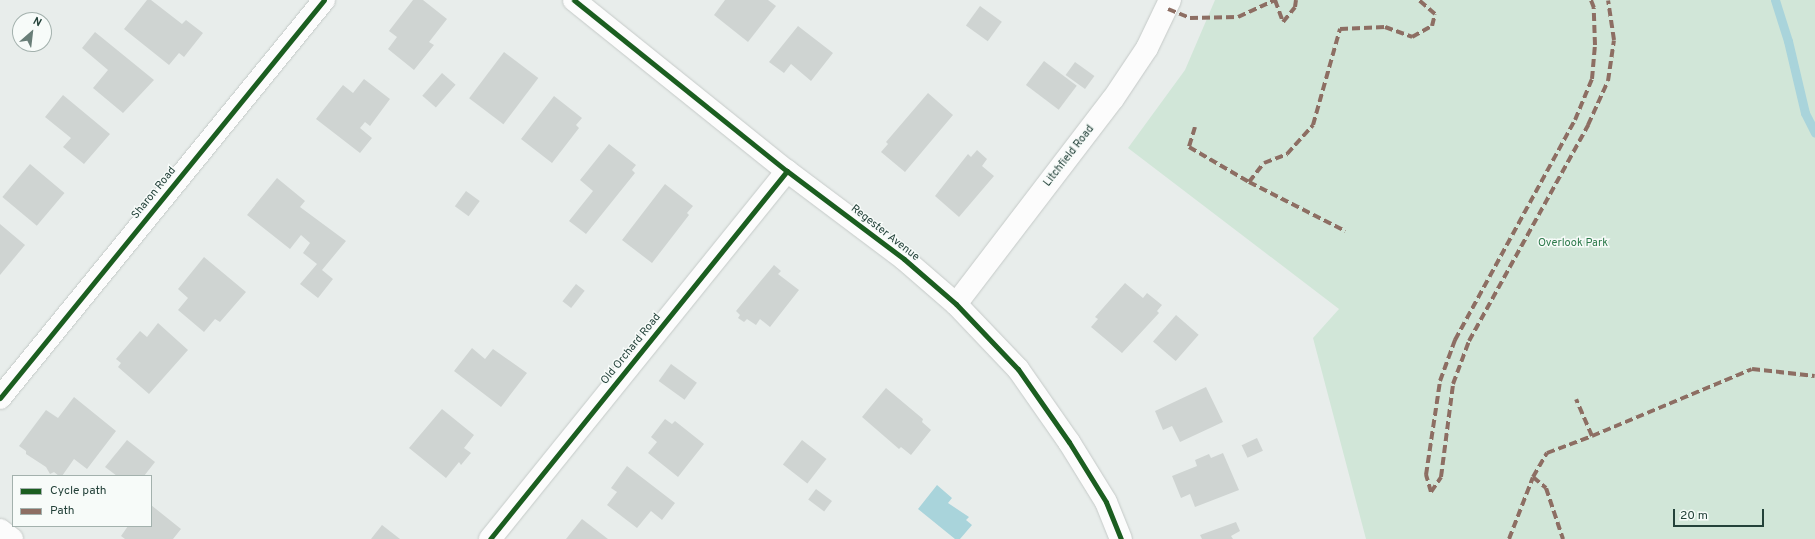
<!DOCTYPE html>
<style>
body{margin:0}
#map{position:relative;width:1815px;height:539px;overflow:hidden;background:#e8edeb;font-family:Overpass,sans-serif}
div>[style]{position:absolute}
.green>*{inset:0;background:#d1e6d8}
.water>*{inset:0;background:#a9d4db}
.stream>*{height:9px;margin:-4.5px;padding:0 4.5px;transform-origin:4.5px;border-radius:4.5px;background:#a9d4db}
.building>*{inset:0;background:#cfd4d2;transform-origin:0 0}
.roads{filter:drop-shadow(0 0 1px #c5cac8) drop-shadow(0 0 1px #c5cac8)}
.street>*{height:22px;margin:-11px;padding:0 11px;transform-origin:11px;border-radius:11px;background:#fcfcfc}
.quiet>*{height:4px;margin-top:-2px;transform-origin:0;background:repeating-linear-gradient(90deg,#8d6e63 0 8px,transparent 0 12px)}
.cycleway>*{height:5px;margin:-2.5px;padding:0 2.5px;transform-origin:2.5px;border-radius:2.5px;background:#1b5e20}
span{translate:-50% -50%;white-space:nowrap;text-align:center;line-height:1.15;-webkit-text-stroke:3px #f7fbf9;paint-order:stroke}
.street-label{font-size:11px;color:#24423a}
.park-label{font-size:11px;color:#2d7a4b}
.legend{position:absolute;left:12px;top:475px;width:140px;height:52px;box-sizing:border-box;background:#f7fbf9;border:1px solid #a3b1ad;margin:0;padding:5px 7px;list-style:none;font-size:12px;color:#24423a}
.legend li{display:flex;align-items:center;gap:8px;height:20px}
.legend b{width:20px;border:1px solid #a3b1ad}
.north{position:absolute;left:12px;top:12px;width:40px;height:40px;box-sizing:border-box;background:#f7fbf9;border:1px solid #a3b1ad;border-radius:50%;rotate:28deg;font-size:11px;font-weight:700;line-height:16px;text-align:center;color:#24423a}
.north::after{content:'';display:block;margin:auto;width:14px;height:18px;background:#697e78;clip-path:polygon(50% 0,100% 100%,50% 72%,0 100%)}
.scale{position:absolute;left:1673px;top:509px;width:91px;height:18px;box-sizing:border-box;border:2px solid #24423a;border-top:0;padding-left:5px;font-size:12px;line-height:14px;white-space:nowrap;color:#24423a;-webkit-text-stroke:3px #f7fbf9;paint-order:stroke}
</style>
<div id="map">
<div class="green">
<i style="clip-path:polygon(1215px 0,1815px 0,1815px 539px,1366px 539px,1313px 338px,1339px 309px,1128px 148px,1185px 70px)"></i>
</div>
<div class="water">
<i style="clip-path:polygon(937px 485px,952px 498px,948px 503px,969px 517px,966px 520px,972px 525px,960px 539px,955px 539px,918px 509px)"></i>
</div>
<div class="stream">
<i style="left:1775px;top:0;width:43px;rotate:72.4deg"></i>
<i style="left:1788px;top:41px;width:74px;rotate:76.7deg"></i>
<i style="left:1805px;top:113px;width:22px;rotate:63deg"></i>
</div>
<div class="building">
<i style="clip-path:polygon(147px 0,151px 0,182px 24px,186px 20px,203px 33px,184px 57px,179px 53px,169px 65px,124px 29px)"></i>
<i style="clip-path:polygon(413px 0,423px 0,447px 19px,429px 42px,434px 45px,414px 70px,388px 49px,397px 37px,389px 31px)"></i>
<i style="clip-path:polygon(725px 0,768px 0,776px 6px,748px 42px,714px 15px)"></i>
<i style="left:980px;top:6px;width:27px;height:24px;rotate:36deg"></i>
<i style="clip-path:polygon(798px 26px,833px 53px,811px 81px,791px 64px,784px 73px,769px 62px)"></i>
<i style="clip-path:polygon(95px 32px,154px 80px,123px 113px,93px 88px,108px 70px,82px 48px)"></i>
<i style="left:504px;top:52px;width:43px;height:58px;rotate:37deg"></i>
<i style="left:1044px;top:61px;width:41px;height:30px;rotate:37deg"></i>
<i style="left:1075px;top:62px;width:24px;height:16px;rotate:36deg"></i>
<i style="left:442px;top:73px;width:18px;height:30px;rotate:41deg"></i>
<i style="clip-path:polygon(364px 79px,390px 99px,370px 126px,365px 122px,360px 128px,372px 138px,360px 153px,316px 119px,343px 85px,353px 93px)"></i>
<i style="clip-path:polygon(928px 93px,953px 115px,905px 172px,881px 152px,888px 144px,886px 142px)"></i>
<i style="clip-path:polygon(63px 95px,110px 134px,84px 164px,63px 147px,71px 138px,45px 117px)"></i>
<i style="clip-path:polygon(554px 96px,582px 118px,576px 125px,579px 128px,552px 163px,521px 139px)"></i>
<i style="clip-path:polygon(609px 144px,636px 165px,632px 170px,635px 173px,586px 234px,569px 221px,593px 191px,580px 180px)"></i>
<i style="clip-path:polygon(977px 150px,987px 159px,982px 166px,994px 176px,959px 217px,935px 196px,968px 154px,971px 157px)"></i>
<i style="left:30px;top:164px;width:45px;height:43px;rotate:40deg"></i>
<i style="clip-path:polygon(277px 178px,305px 201px,300px 207px,346px 241px,322px 270px,333px 279px,318px 298px,300px 284px,317px 264px,303px 253px,310px 243px,301px 235px,290px 249px,247px 215px)"></i>
<i style="clip-path:polygon(665px 184px,693px 206px,687px 213px,689px 215px,652px 263px,622px 240px)"></i>
<i style="left:466px;top:191px;width:17px;height:19px;rotate:36deg"></i>
<i style="clip-path:polygon(0 224px,25px 245px,0 275px)"></i>
<i style="clip-path:polygon(204px 257px,246px 292px,220px 322px,215px 319px,204px 332px,178px 310px,188px 298px,178px 289px)"></i>
<i style="clip-path:polygon(774px 265px,781px 271px,778px 274px,799px 290px,770px 327px,760px 319px,756px 325px,747px 319px,744px 322px,738px 318px,740px 315px,736px 311px)"></i>
<i style="clip-path:polygon(1125px 283px,1143px 298px,1147px 293px,1162px 305px,1157px 311px,1159px 313px,1122px 353px,1091px 327px,1098px 319px,1095px 317px)"></i>
<i style="left:576px;top:284px;width:11px;height:22px;rotate:38deg"></i>
<i style="left:1176px;top:315px;width:30px;height:35px;rotate:41deg"></i>
<i style="clip-path:polygon(158px 323px,188px 350px,149px 394px,118px 367px,121px 363px,116px 359px,140px 331px,147px 337px)"></i>
<i style="clip-path:polygon(472px 348px,485px 359px,493px 349px,527px 373px,501px 407px,454px 371px)"></i>
<i style="left:671px;top:364px;width:32px;height:21px;rotate:36deg"></i>
<i style="clip-path:polygon(1206px 387px,1223px 422px,1180px 442px,1172px 426px,1163px 430px,1155px 411px)"></i>
<i style="clip-path:polygon(886px 388px,923px 419px,922px 422px,931px 430px,911px 455px,901px 447px,899px 449px,862px 417px)"></i>
<i style="clip-path:polygon(74px 397px,116px 431px,87px 469px,74px 459px,62px 476px,59px 476px,54px 472px,50px 474px,46px 467px,26px 454px,26px 451px,19px 446px,46px 410px,58px 418px)"></i>
<i style="clip-path:polygon(442px 409px,474px 435px,464px 448px,471px 453px,461px 465px,459px 462px,446px 478px,409px 448px)"></i>
<i style="clip-path:polygon(665px 419px,672px 424px,675px 421px,704px 444px,678px 477px,648px 453px,657px 442px,651px 437px)"></i>
<i style="left:1257px;top:438px;width:14px;height:17px;rotate:65deg"></i>
<i style="clip-path:polygon(127px 440px,155px 462px,144px 476px,117px 476px,105px 467px)"></i>
<i style="left:802px;top:440px;width:31px;height:31px;rotate:38deg"></i>
<i style="clip-path:polygon(1223px 453px,1239px 490px,1195px 507px,1190px 494px,1181px 498px,1172px 476px,1197px 466px,1195px 460px,1209px 454px,1211px 458px)"></i>
<i style="clip-path:polygon(627px 466px,675px 503px,662px 520px,651px 511px,637px 528px,607px 505px,617px 492px,611px 488px)"></i>
<i style="left:816px;top:489px;width:20px;height:13px;rotate:37deg"></i>
<i style="clip-path:polygon(151px 505px,181px 529px,173px 539px,125px 539px,121px 536px,128px 526px,151px 526px)"></i>
<i style="clip-path:polygon(582px 519px,608px 539px,566px 539px)"></i>
<i style="clip-path:polygon(1236px 522px,1240px 531px,1231px 536px,1233px 539px,1202px 539px,1200px 535px)"></i>
<i style="clip-path:polygon(382px 525px,400px 539px,371px 539px)"></i>
</div>
<div class="roads">
<div class="street">
<i style="left:574px;top:0;width:273px;rotate:38.8deg"></i>
<i style="left:787px;top:171px;width:146px;rotate:36.9deg"></i>
<i style="left:904px;top:259px;width:69px;rotate:40.9deg"></i>
<i style="left:956px;top:304px;width:90px;rotate:46.4deg"></i>
<i style="left:1018px;top:369px;width:89px;rotate:55.1deg"></i>
<i style="left:1069px;top:442px;width:70px;rotate:58.3deg"></i>
<i style="left:1106px;top:502px;width:40px;rotate:68deg"></i>
<i style="left:956px;top:304px;width:258px;rotate:-52.6deg"></i>
<i style="left:1113px;top:99px;width:61px;rotate:-56.3deg"></i>
<i style="left:1147px;top:48px;width:53px;rotate:-64.4deg"></i>
<i style="left:0;top:398px;width:513px;rotate:-50.85deg"></i>
<i style="left:0;top:530px;width:15px;rotate:37deg"></i>
<i style="left:490px;top:539px;width:473px;rotate:-51.1deg"></i>
</div>
</div>
<div class="quiet">
<i style="left:1275px;top:0;width:23px;rotate:70deg"></i>
<i style="left:1168px;top:9px;width:24px;rotate:22deg"></i>
<i style="left:1190px;top:18px;width:48px;rotate:-1.2deg"></i>
<i style="left:1238px;top:17px;width:41px;rotate:-24.7deg"></i>
<i style="left:1283px;top:22px;width:19px;rotate:-51deg"></i>
<i style="left:1295px;top:7px;width:7px;rotate:-82deg"></i>
<i style="left:1195px;top:127px;width:21px;rotate:107deg"></i>
<i style="left:1189px;top:147px;width:69px;rotate:30.3deg"></i>
<i style="left:1249px;top:182px;width:108px;rotate:27deg"></i>
<i style="left:1249px;top:182px;width:24px;rotate:-52deg"></i>
<i style="left:1264px;top:163px;width:25px;rotate:-21deg"></i>
<i style="left:1287px;top:154px;width:39px;rotate:-48deg"></i>
<i style="left:1313px;top:125px;width:100px;rotate:-74.3deg"></i>
<i style="left:1340px;top:29px;width:45px;rotate:-2.5deg"></i>
<i style="left:1385px;top:27px;width:29px;rotate:20deg"></i>
<i style="left:1412px;top:37px;width:23px;rotate:-29deg"></i>
<i style="left:1432px;top:26px;width:12px;rotate:-76deg"></i>
<i style="left:1435px;top:14px;width:21px;rotate:-139deg"></i>
<i style="left:1592px;top:436px;width:173px;rotate:-22.7deg"></i>
<i style="left:1752px;top:369px;width:63px;rotate:6.3deg"></i>
<i style="left:1533px;top:477px;width:17px;rotate:40deg"></i>
<i style="left:1546px;top:488px;width:54px;rotate:71.6deg"></i>
<i style="left:1431px;top:492px;width:18px;rotate:-56deg"></i>
<i style="left:1441px;top:477px;width:94px;rotate:-82.6deg"></i>
<i style="left:1453px;top:384px;width:46px;rotate:-69.6deg"></i>
<i style="left:1469px;top:341px;width:247px;rotate:-61.1deg"></i>
<i style="left:1588px;top:125px;width:48px;rotate:-65.6deg"></i>
<i style="left:1608px;top:81px;width:41px;rotate:-81.7deg"></i>
<i style="left:1614px;top:40px;width:40px;rotate:-98.5deg"></i>
<i style="left:1431px;top:492px;width:18px;rotate:-106deg"></i>
<i style="left:1426px;top:475px;width:95px;rotate:-81.5deg"></i>
<i style="left:1440px;top:381px;width:44px;rotate:-69.9deg"></i>
<i style="left:1455px;top:340px;width:251px;rotate:-61.4deg"></i>
<i style="left:1575px;top:120px;width:44px;rotate:-67.5deg"></i>
<i style="left:1592px;top:79px;width:34px;rotate:-85deg"></i>
<i style="left:1595px;top:45px;width:37px;rotate:-92deg"></i>
<i style="left:1594px;top:8px;width:9px;rotate:-111deg"></i>
<i style="left:1509px;top:539px;width:66px;rotate:-68.8deg"></i>
<i style="left:1533px;top:477px;width:28px;rotate:-60deg"></i>
<i style="left:1547px;top:453px;width:48px;rotate:-20.7deg"></i>
<i style="left:1592px;top:436px;width:40px;rotate:-113.4deg"></i>
</div>
<div class="cycleway">
<i style="left:574px;top:0;width:273px;rotate:38.8deg"></i>
<i style="left:787px;top:171px;width:146px;rotate:36.9deg"></i>
<i style="left:904px;top:259px;width:69px;rotate:40.9deg"></i>
<i style="left:956px;top:304px;width:90px;rotate:46.4deg"></i>
<i style="left:1018px;top:369px;width:89px;rotate:55.1deg"></i>
<i style="left:1069px;top:442px;width:70px;rotate:58.3deg"></i>
<i style="left:1106px;top:502px;width:40px;rotate:68deg"></i>
<i style="left:0;top:398px;width:513px;rotate:-50.85deg"></i>
<i style="left:490px;top:539px;width:473px;rotate:-51.1deg"></i>
</div>
<div class="street-label">
<span style="left:1069px;top:156px;rotate:-52deg">Litchfield Road</span>
<span style="left:154px;top:193px;rotate:-51deg">Sharon Road</span>
<span style="left:885px;top:233px;rotate:38deg">Regester Avenue</span>
<span style="left:631px;top:349px;rotate:-51deg">Old Orchard Road</span>
</div>
<div class="park-label">
<span style="left:1573px;top:243px">Overlook Park</span>
</div>
<ul class="legend">
<li><b style="height:5px;background:#1b5e20"></b>Cycle path</li>
<li><b style="height:5px;background:#8d6e63"></b>Path</li>
</ul>
<div class="north">N</div>
<div class="scale">20 m</div>
</div>
